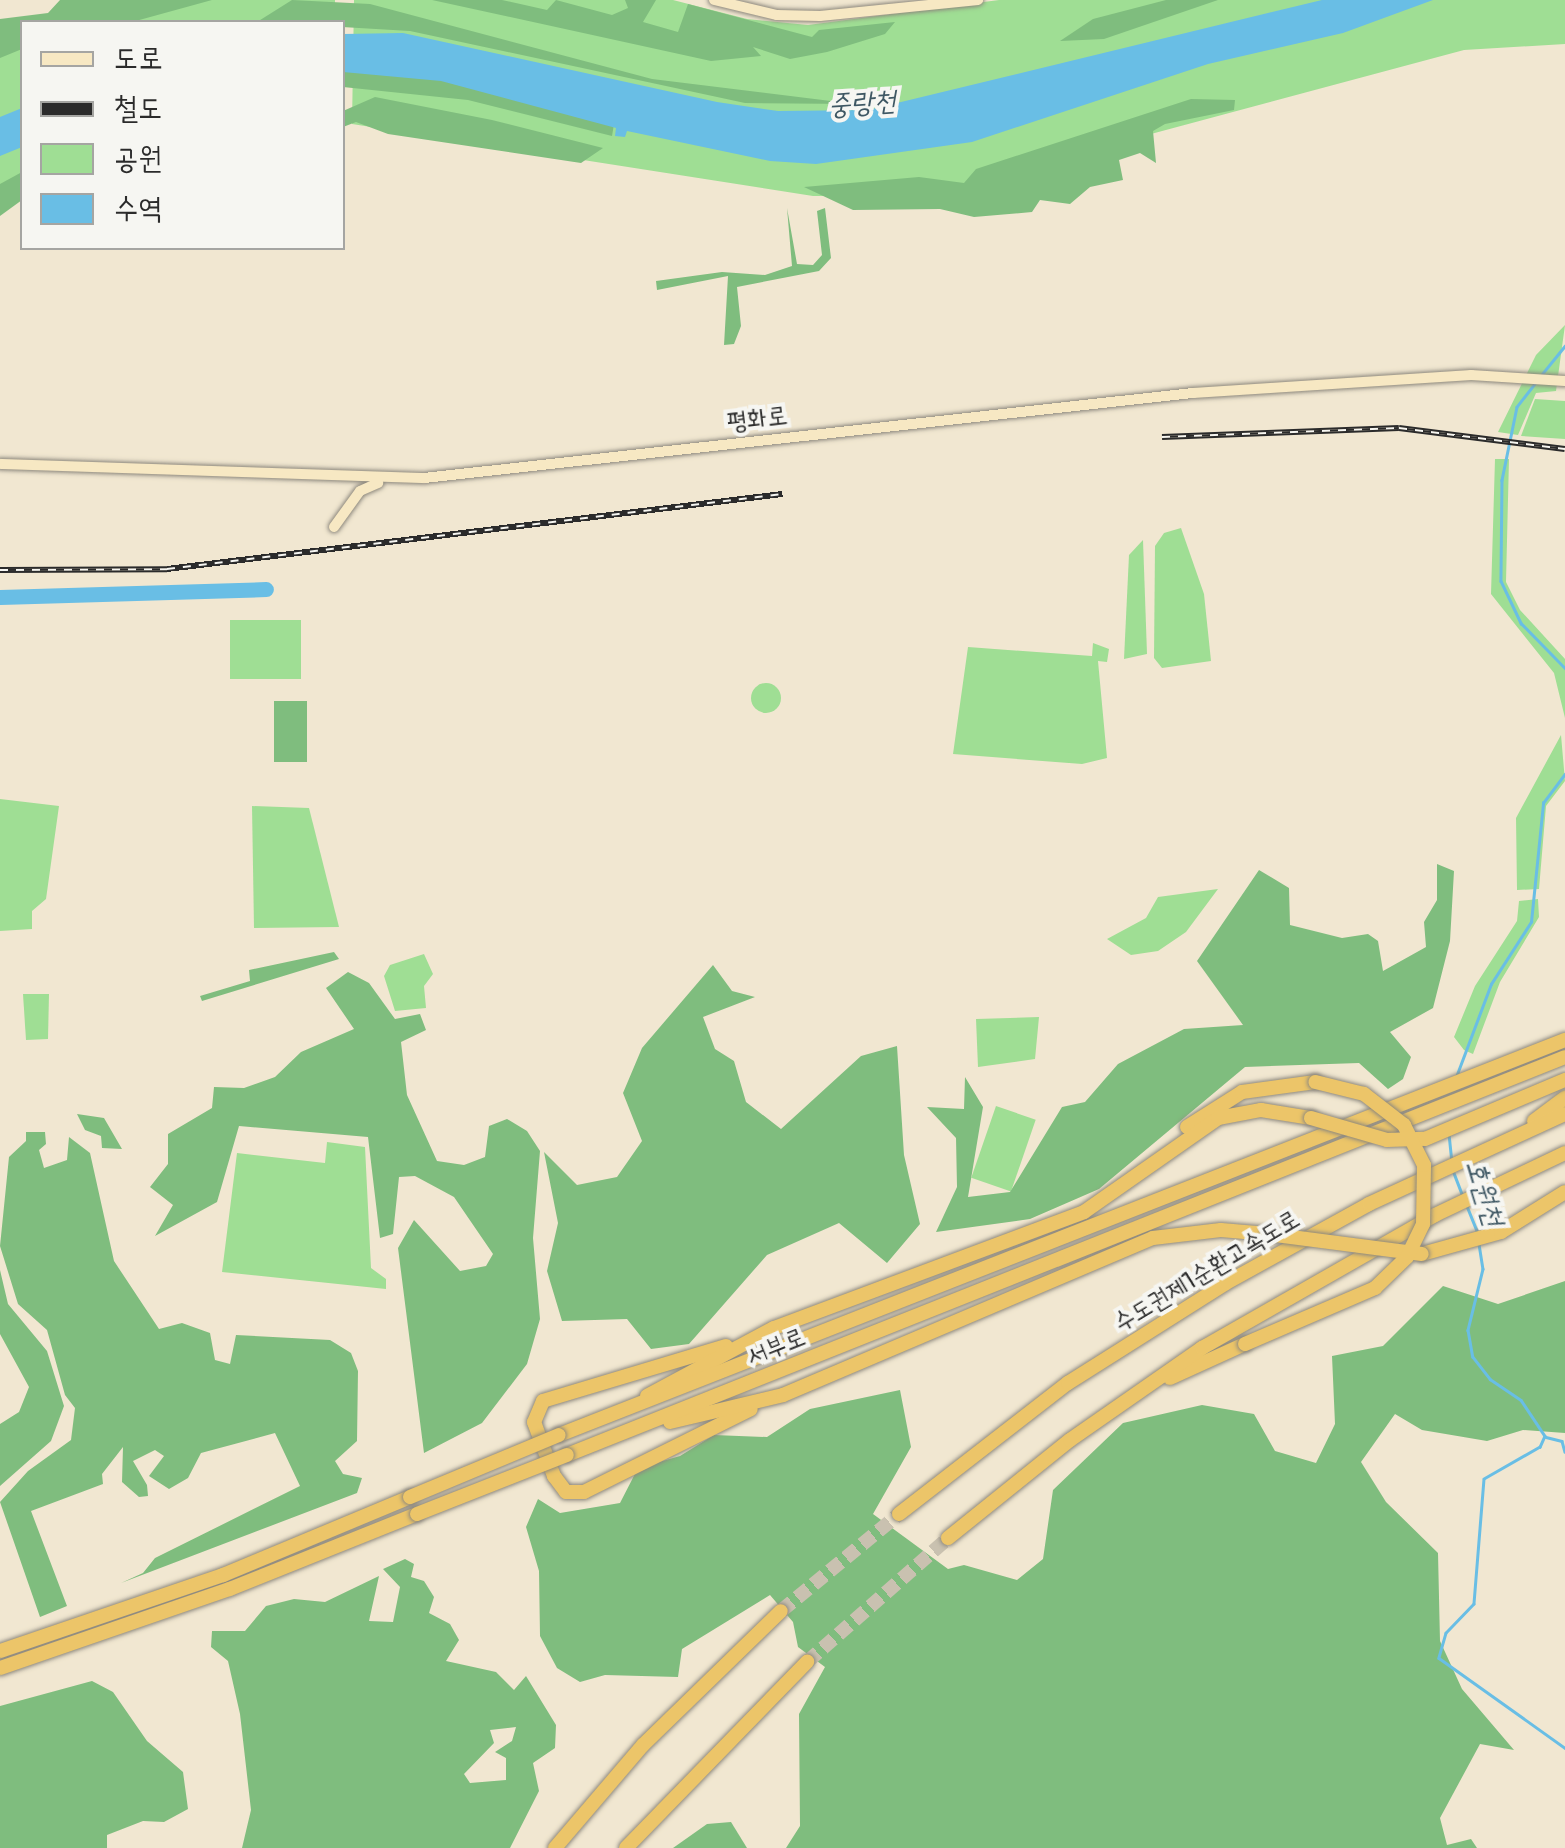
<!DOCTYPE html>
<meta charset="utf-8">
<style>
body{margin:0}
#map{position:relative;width:1565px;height:1848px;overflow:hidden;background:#f1e7d1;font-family:Pangolin,"Poor Story",sans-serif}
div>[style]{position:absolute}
.green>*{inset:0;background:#9fde94;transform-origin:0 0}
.round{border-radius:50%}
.forest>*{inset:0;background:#7fbd7e;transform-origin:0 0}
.water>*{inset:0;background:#69bee5}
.stream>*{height:2.5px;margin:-1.25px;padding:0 1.25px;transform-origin:1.25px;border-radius:1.25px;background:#69bee5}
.river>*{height:15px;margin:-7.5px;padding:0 7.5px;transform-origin:7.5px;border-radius:7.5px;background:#69bee5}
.highway-tunnel>*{height:14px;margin-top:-7px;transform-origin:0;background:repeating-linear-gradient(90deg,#c9c1b0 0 14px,transparent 0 21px)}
.roads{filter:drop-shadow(0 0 2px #8e897e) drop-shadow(0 0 2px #8e897e)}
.secondary>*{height:10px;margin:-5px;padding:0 5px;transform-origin:5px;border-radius:5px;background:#f7e8c3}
.highway>*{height:14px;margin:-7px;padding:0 7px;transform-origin:7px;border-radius:7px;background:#ecc569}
.rail>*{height:6px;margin-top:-3px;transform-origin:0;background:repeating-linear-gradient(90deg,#f6f6f2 0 8px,#2b2b2b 0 16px);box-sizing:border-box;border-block:2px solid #2b2b2b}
.bridges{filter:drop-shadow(0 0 2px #8e897e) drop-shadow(0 0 2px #8e897e)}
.highway-bridge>*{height:14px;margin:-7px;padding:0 7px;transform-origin:7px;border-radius:7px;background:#ecc569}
span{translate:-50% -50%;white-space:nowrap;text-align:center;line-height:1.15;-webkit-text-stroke:8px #f6f6f2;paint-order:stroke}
.street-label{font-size:25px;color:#2b2b2b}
.water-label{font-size:28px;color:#3e5763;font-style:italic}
.legend{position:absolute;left:20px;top:20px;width:325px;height:230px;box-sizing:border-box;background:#f6f6f2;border:2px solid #a5a5a2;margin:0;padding:12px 18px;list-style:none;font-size:30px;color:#2b2b2b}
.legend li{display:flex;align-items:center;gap:20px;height:50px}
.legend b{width:50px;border:2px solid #a5a5a2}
</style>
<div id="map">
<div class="green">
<i style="left:74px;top:0;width:261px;height:30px"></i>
<i style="clip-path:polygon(354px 0,673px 0,747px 19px,808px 25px,999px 0,1565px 0,1565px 44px,1464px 50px,920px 196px,813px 196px,352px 124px)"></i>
<i style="left:22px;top:35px;width:163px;height:24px;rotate:90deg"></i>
<i style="clip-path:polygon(1565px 325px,1556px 391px,1536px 393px,1518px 435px,1498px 432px,1536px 355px)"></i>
<i style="clip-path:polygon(1535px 399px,1565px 401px,1565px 439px,1521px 436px)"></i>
<i style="clip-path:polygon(1495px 459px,1509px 459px,1506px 582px,1520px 610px,1565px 659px,1565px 718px,1554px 673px,1491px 594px)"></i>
<i style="clip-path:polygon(1181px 528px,1204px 594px,1211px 661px,1162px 668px,1154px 658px,1155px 546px,1164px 533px)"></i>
<i style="clip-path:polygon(1143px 540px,1147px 654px,1124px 659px,1129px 555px)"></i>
<i style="left:301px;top:620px;width:59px;height:71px;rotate:90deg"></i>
<i style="clip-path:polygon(1093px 643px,1109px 649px,1107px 662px,1098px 661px,1107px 758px,1082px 764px,953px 754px,968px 647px,1092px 656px)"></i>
<i class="round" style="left:751px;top:683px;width:30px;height:30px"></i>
<i style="clip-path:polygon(1561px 735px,1565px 781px,1546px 806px,1539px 889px,1517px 890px,1516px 818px)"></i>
<i style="clip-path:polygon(0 799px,59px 806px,46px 899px,32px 911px,32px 929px,0 931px)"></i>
<i style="clip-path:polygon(252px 806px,309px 808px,339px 927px,254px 928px)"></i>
<i style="clip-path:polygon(1218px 889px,1186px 932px,1158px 951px,1131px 955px,1107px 939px,1146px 918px,1158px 897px)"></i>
<i style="clip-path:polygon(1538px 899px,1539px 917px,1500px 982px,1473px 1054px,1464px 1050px,1454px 1037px,1475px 986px,1517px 921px,1519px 901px)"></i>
<i style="clip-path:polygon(424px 954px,433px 974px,424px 986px,426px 1008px,395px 1011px,384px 976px,390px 965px)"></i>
<i style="clip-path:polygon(23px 994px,49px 994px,48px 1039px,26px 1040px)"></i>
<i style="clip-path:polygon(1039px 1017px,1035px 1059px,978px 1067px,976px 1019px)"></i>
<i style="left:996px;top:1106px;width:42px;height:76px;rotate:19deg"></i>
<i style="clip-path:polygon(327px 1142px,365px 1147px,371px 1268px,386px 1279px,386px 1289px,222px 1272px,237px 1153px,325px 1163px)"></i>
</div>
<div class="forest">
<i style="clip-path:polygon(60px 0,212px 0,132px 22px,22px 22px,22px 49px,0 58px,0 19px,48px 13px)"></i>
<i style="clip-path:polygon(292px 0,370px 4px,652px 79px,855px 104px,745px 103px,410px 31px,257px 22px)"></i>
<i style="clip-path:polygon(432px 0,502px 0,547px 10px,556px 0,612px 15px,628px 8px,625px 0,656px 0,643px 22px,678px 32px,688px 4px,812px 37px,819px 30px,895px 22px,885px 34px,827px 52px,790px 59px,753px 47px,761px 56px,711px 61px)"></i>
<i style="clip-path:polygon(1166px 0,1218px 0,1104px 39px,1060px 41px,1093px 19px)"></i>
<i style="clip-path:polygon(369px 61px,615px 118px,612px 136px,468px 100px,343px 87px,342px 64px)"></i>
<i style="clip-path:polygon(375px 97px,492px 120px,603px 148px,581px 163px,388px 134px,356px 122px,343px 127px,343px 111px)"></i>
<i style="clip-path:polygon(1191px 99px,1235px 100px,1234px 110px,1165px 124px,1153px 131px,1156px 163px,1140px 153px,1119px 160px,1123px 180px,1090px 187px,1070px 204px,1040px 200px,1032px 212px,974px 217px,940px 209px,853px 210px,804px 187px,919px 177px,964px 183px,976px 169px)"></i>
<i style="clip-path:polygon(22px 172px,22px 200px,0 216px,0 184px)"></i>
<i style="clip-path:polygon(787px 208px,797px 264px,813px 265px,822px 255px,817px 211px,825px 208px,831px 258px,819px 271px,737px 287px,741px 326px,734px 344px,724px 345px,728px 276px,657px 290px,656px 281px,722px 272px,765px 275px,792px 266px)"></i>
<i style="left:274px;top:701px;width:33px;height:61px"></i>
<i style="clip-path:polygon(1437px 864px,1454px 871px,1450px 941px,1433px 1008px,1390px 1032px,1411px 1057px,1403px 1079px,1388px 1089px,1359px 1063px,1245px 1067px,1099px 1189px,1030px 1219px,936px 1232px,957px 1187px,956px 1138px,927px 1107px,964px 1109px,965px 1077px,983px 1107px,968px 1197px,1010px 1192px,1062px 1107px,1085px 1102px,1118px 1064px,1184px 1029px,1243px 1025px,1197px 961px,1259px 870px,1289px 888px,1290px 925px,1342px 938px,1368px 934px,1378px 941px,1383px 971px,1426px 947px,1424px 922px,1437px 900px)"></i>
<i style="clip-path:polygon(334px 952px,339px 959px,202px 1001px,200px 996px,250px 981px,249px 970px)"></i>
<i style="clip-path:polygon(713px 965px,732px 991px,755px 997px,703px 1017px,715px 1049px,734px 1061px,746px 1102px,781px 1129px,861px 1056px,897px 1046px,904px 1155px,920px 1224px,887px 1263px,839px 1223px,767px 1255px,689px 1344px,651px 1349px,627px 1319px,562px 1321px,547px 1271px,558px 1223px,544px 1152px,577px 1185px,617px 1177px,642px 1141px,623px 1093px,642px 1048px)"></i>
<i style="clip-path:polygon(348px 972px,369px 983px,395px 1019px,420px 1014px,426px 1030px,401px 1042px,407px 1095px,437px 1161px,464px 1165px,485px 1157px,489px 1126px,507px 1119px,527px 1131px,540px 1151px,533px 1238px,540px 1319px,527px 1364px,482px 1423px,424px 1453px,398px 1248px,414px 1220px,460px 1271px,486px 1266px,493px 1254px,454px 1197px,415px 1176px,399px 1177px,393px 1234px,380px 1238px,368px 1137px,239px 1126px,217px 1202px,155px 1236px,173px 1205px,150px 1187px,168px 1164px,168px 1134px,212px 1108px,214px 1087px,244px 1088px,275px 1077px,301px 1052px,354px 1029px,326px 988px)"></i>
<i style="clip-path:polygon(77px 1114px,104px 1118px,122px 1149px,102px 1148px,101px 1136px,85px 1130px)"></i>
<i style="clip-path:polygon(26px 1132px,45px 1132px,46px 1144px,39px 1150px,44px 1168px,67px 1160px,69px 1137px,90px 1153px,114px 1261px,159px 1329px,182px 1323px,210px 1333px,215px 1360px,230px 1364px,236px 1335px,330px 1340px,351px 1353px,358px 1371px,357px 1441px,335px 1461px,343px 1474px,362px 1478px,357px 1493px,121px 1583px,143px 1573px,155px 1558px,300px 1486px,275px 1433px,201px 1453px,188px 1478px,169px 1489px,149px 1476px,164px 1456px,155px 1450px,133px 1461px,147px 1485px,148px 1496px,139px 1497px,122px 1482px,123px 1447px,102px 1474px,103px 1484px,31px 1511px,67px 1606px,40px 1617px,0 1502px,28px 1471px,71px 1440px,75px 1408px,65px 1395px,47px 1330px,18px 1304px,0 1246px,9px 1157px,26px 1141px)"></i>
<i style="clip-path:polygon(0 1270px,8px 1304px,47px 1351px,64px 1406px,51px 1441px,0 1486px,0 1424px,19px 1412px,29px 1387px,0 1334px)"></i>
<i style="clip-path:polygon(1565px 1281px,1565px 1433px,1523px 1430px,1487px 1441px,1422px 1430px,1395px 1414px,1361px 1462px,1386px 1502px,1438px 1553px,1440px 1641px,1462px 1689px,1514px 1750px,1480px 1744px,1440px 1818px,1447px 1845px,1471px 1839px,1477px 1848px,786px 1848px,800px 1826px,799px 1714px,825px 1667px,798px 1647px,793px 1622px,770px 1595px,682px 1649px,678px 1677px,605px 1675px,580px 1682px,557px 1668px,540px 1636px,539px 1571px,526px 1527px,538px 1499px,560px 1513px,620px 1503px,638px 1468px,680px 1456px,714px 1435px,767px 1437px,810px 1409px,900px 1390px,911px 1447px,873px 1514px,948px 1569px,964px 1565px,1017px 1580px,1043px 1559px,1053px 1490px,1123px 1423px,1202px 1405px,1254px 1414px,1275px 1451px,1316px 1463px,1335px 1424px,1332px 1356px,1383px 1346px,1443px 1286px,1498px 1304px)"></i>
<i style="clip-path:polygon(evenodd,405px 1559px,414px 1564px,411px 1577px,424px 1581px,434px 1597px,429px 1613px,450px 1624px,459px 1640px,446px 1661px,496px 1672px,514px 1690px,526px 1676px,556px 1725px,555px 1748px,533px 1763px,539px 1791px,510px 1848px,242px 1848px,251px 1810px,240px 1714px,228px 1661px,211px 1647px,212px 1631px,245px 1631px,266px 1606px,294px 1599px,325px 1602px,379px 1576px,369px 1621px,393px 1622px,400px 1587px,383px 1569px,405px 1559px,516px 1727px,512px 1741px,495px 1752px,506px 1758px,506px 1780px,470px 1783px,464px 1774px,494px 1743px,490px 1730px,516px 1727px)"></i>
<i style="clip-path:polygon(92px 1681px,113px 1692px,147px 1741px,183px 1772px,188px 1809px,164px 1822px,143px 1821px,107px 1835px,107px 1848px,0 1848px,0 1706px)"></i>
<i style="clip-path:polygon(731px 1822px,747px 1848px,673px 1848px,707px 1824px)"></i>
</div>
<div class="water">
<i style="clip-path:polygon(1322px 0,1433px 0,1343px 33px,1208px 64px,972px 142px,816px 164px,770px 161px,627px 131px,625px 137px,615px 136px,616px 128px,441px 81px,343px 72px,343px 34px,403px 33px,717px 102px,778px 111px,868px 110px)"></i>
<i style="clip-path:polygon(22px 108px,22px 147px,0 156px,0 117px)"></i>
</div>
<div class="stream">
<i style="left:1542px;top:374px;width:36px;rotate:-51deg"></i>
<i style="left:1535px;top:384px;width:29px;rotate:128deg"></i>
<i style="left:1517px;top:407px;width:75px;rotate:101.6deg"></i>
<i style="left:1502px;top:480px;width:101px;rotate:90.6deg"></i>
<i style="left:1501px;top:581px;width:47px;rotate:64.5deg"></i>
<i style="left:1521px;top:623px;width:63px;rotate:45.6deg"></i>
<i style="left:1456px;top:1077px;width:99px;rotate:-69.4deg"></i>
<i style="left:1491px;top:984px;width:74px;rotate:-57.2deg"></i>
<i style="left:1531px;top:922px;width:120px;rotate:-84.2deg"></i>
<i style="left:1543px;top:803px;width:36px;rotate:-53deg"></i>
<i style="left:1449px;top:1134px;width:27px;rotate:84deg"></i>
<i style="left:1454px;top:1173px;width:22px;rotate:69deg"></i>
<i style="left:1467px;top:1206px;width:27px;rotate:68deg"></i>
<i style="left:1479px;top:1244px;width:25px;rotate:81deg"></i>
<i style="left:1483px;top:1269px;width:63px;rotate:103.8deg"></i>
<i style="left:1468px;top:1330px;width:27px;rotate:80deg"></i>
<i style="left:1473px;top:1357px;width:28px;rotate:52deg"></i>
<i style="left:1490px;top:1379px;width:37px;rotate:34deg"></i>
<i style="left:1521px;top:1400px;width:43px;rotate:56.3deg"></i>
<i style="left:1545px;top:1436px;width:12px;rotate:114deg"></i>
<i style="left:1540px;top:1447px;width:64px;rotate:150.3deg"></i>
<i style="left:1484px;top:1479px;width:125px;rotate:94.6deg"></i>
<i style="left:1474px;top:1604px;width:40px;rotate:134deg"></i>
<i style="left:1446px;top:1633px;width:26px;rotate:106deg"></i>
<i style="left:1439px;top:1658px;width:155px;rotate:35.5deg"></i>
<i style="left:1546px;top:1437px;width:16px;rotate:14deg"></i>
<i style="left:1562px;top:1441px;width:11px;rotate:75deg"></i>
</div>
<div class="river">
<i style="left:0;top:597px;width:266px;rotate:-1.7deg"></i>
</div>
<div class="highway-tunnel">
<i style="left:781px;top:1611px;width:153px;rotate:-39.4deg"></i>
<i style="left:807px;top:1662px;width:188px;rotate:-41.3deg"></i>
</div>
<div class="roads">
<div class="secondary">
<i style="left:714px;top:0;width:65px;rotate:13.4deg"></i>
<i style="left:777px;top:15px;width:43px;rotate:1.3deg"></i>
<i style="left:820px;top:16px;width:159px;rotate:-5.8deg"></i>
<i style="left:0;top:464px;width:424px;rotate:1.9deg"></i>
<i style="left:424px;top:478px;width:774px;rotate:-6.31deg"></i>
<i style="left:1193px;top:393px;width:279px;rotate:-3.7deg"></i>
<i style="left:1471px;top:375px;width:94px;rotate:3.7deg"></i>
<i style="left:334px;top:527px;width:44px;rotate:-54.2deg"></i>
<i style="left:360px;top:491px;width:20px;rotate:-24deg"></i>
</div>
<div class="highway">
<i style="left:1534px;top:1121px;width:39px;rotate:-37deg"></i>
<i style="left:1187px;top:1127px;width:65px;rotate:-32.5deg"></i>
<i style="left:1242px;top:1092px;width:74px;rotate:-7.8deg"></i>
<i style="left:1422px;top:1254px;width:82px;rotate:-15.6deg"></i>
<i style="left:1501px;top:1232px;width:75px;rotate:-32deg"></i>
<i style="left:726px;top:1346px;width:191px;rotate:163.3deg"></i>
<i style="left:543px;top:1401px;width:23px;rotate:113deg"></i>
<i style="left:534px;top:1422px;width:58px;rotate:69.7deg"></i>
<i style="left:554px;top:1476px;width:20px;rotate:53deg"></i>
<i style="left:566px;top:1492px;width:18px"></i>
<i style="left:584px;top:1492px;width:186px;rotate:-26.4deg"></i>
<i style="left:1170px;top:1378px;width:82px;rotate:-24.4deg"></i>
<i style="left:647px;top:1396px;width:144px;rotate:-28.2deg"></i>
<i style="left:774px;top:1328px;width:331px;rotate:-20.5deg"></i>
<i style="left:1084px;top:1212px;width:164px;rotate:-35deg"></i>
<i style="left:1218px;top:1118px;width:44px;rotate:-10.5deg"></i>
<i style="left:1261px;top:1110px;width:51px;rotate:9.1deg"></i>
<i style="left:670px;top:1422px;width:116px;rotate:-13.4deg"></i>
<i style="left:783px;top:1395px;width:402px;rotate:-23deg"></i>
<i style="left:1153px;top:1238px;width:68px;rotate:-6.7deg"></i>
<i style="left:1221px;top:1230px;width:47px;rotate:4.9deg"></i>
<i style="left:559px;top:1435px;width:1081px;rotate:-21.44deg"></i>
<i style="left:567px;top:1455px;width:1074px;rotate:-21.74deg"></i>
<i style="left:899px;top:1514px;width:214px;rotate:-37.8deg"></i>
<i style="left:1068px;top:1383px;width:187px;rotate:-32.3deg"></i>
<i style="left:1226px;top:1283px;width:163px;rotate:-28.9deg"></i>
<i style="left:1369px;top:1204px;width:216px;rotate:-24.7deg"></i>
<i style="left:948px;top:1538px;width:156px;rotate:-38.8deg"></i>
<i style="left:1070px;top:1440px;width:161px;rotate:-34.9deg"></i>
<i style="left:1202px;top:1348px;width:268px;rotate:-29.7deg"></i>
<i style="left:1435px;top:1215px;width:144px;rotate:-25.5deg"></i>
<i style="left:0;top:1651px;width:236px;rotate:-18.8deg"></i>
<i style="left:223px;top:1575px;width:203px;rotate:-22.6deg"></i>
<i style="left:0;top:1668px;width:243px;rotate:-19deg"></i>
<i style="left:230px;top:1589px;width:201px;rotate:-21.9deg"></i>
<i style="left:555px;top:1848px;width:135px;rotate:-49.5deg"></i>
<i style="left:643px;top:1745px;width:192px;rotate:-44.2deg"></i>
<i style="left:626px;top:1848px;width:260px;rotate:-45.8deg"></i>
</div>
</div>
<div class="rail">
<i style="left:1162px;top:437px;width:237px;rotate:-2.2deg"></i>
<i style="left:1399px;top:428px;width:167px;rotate:7.2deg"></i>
<i style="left:0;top:570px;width:167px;rotate:-0.3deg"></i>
<i style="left:167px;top:569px;width:620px;rotate:-6.95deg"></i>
</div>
<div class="bridges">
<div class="highway-bridge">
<i style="left:1311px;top:1118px;width:79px;rotate:16.1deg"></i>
<i style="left:1387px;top:1140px;width:38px;rotate:-2deg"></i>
<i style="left:1425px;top:1139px;width:152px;rotate:-22.9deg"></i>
<i style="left:1268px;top:1234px;width:155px;rotate:7.4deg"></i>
<i style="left:1245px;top:1344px;width:142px;rotate:-23.3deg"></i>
<i style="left:1375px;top:1288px;width:45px;rotate:-44.1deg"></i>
<i style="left:1407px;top:1257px;width:37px;rotate:-64deg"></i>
<i style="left:1423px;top:1224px;width:59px;rotate:-89deg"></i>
<i style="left:1424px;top:1165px;width:45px;rotate:-116.6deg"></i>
<i style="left:1404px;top:1125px;width:51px;rotate:-142.2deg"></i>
<i style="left:1364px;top:1094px;width:50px;rotate:-166.2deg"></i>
<i style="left:410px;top:1497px;width:161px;rotate:-22.6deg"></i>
<i style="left:417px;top:1514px;width:161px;rotate:-21.5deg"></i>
</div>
</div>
<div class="street-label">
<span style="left:757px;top:420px;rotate:-7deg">평화로</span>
<span style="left:1207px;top:1272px;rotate:-31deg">수도권제1순환고속도로</span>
<span style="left:776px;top:1348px;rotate:-22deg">서부로</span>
</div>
<div class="water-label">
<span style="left:862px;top:104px;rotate:-4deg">중랑천</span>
<span style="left:1484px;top:1193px;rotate:73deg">호원천</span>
</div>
<ul class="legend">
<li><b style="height:12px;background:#f7e8c3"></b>도로</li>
<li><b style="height:12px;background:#2b2b2b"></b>철도</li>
<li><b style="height:28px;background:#9fde94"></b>공원</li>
<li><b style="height:28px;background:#69bee5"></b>수역</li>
</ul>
</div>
